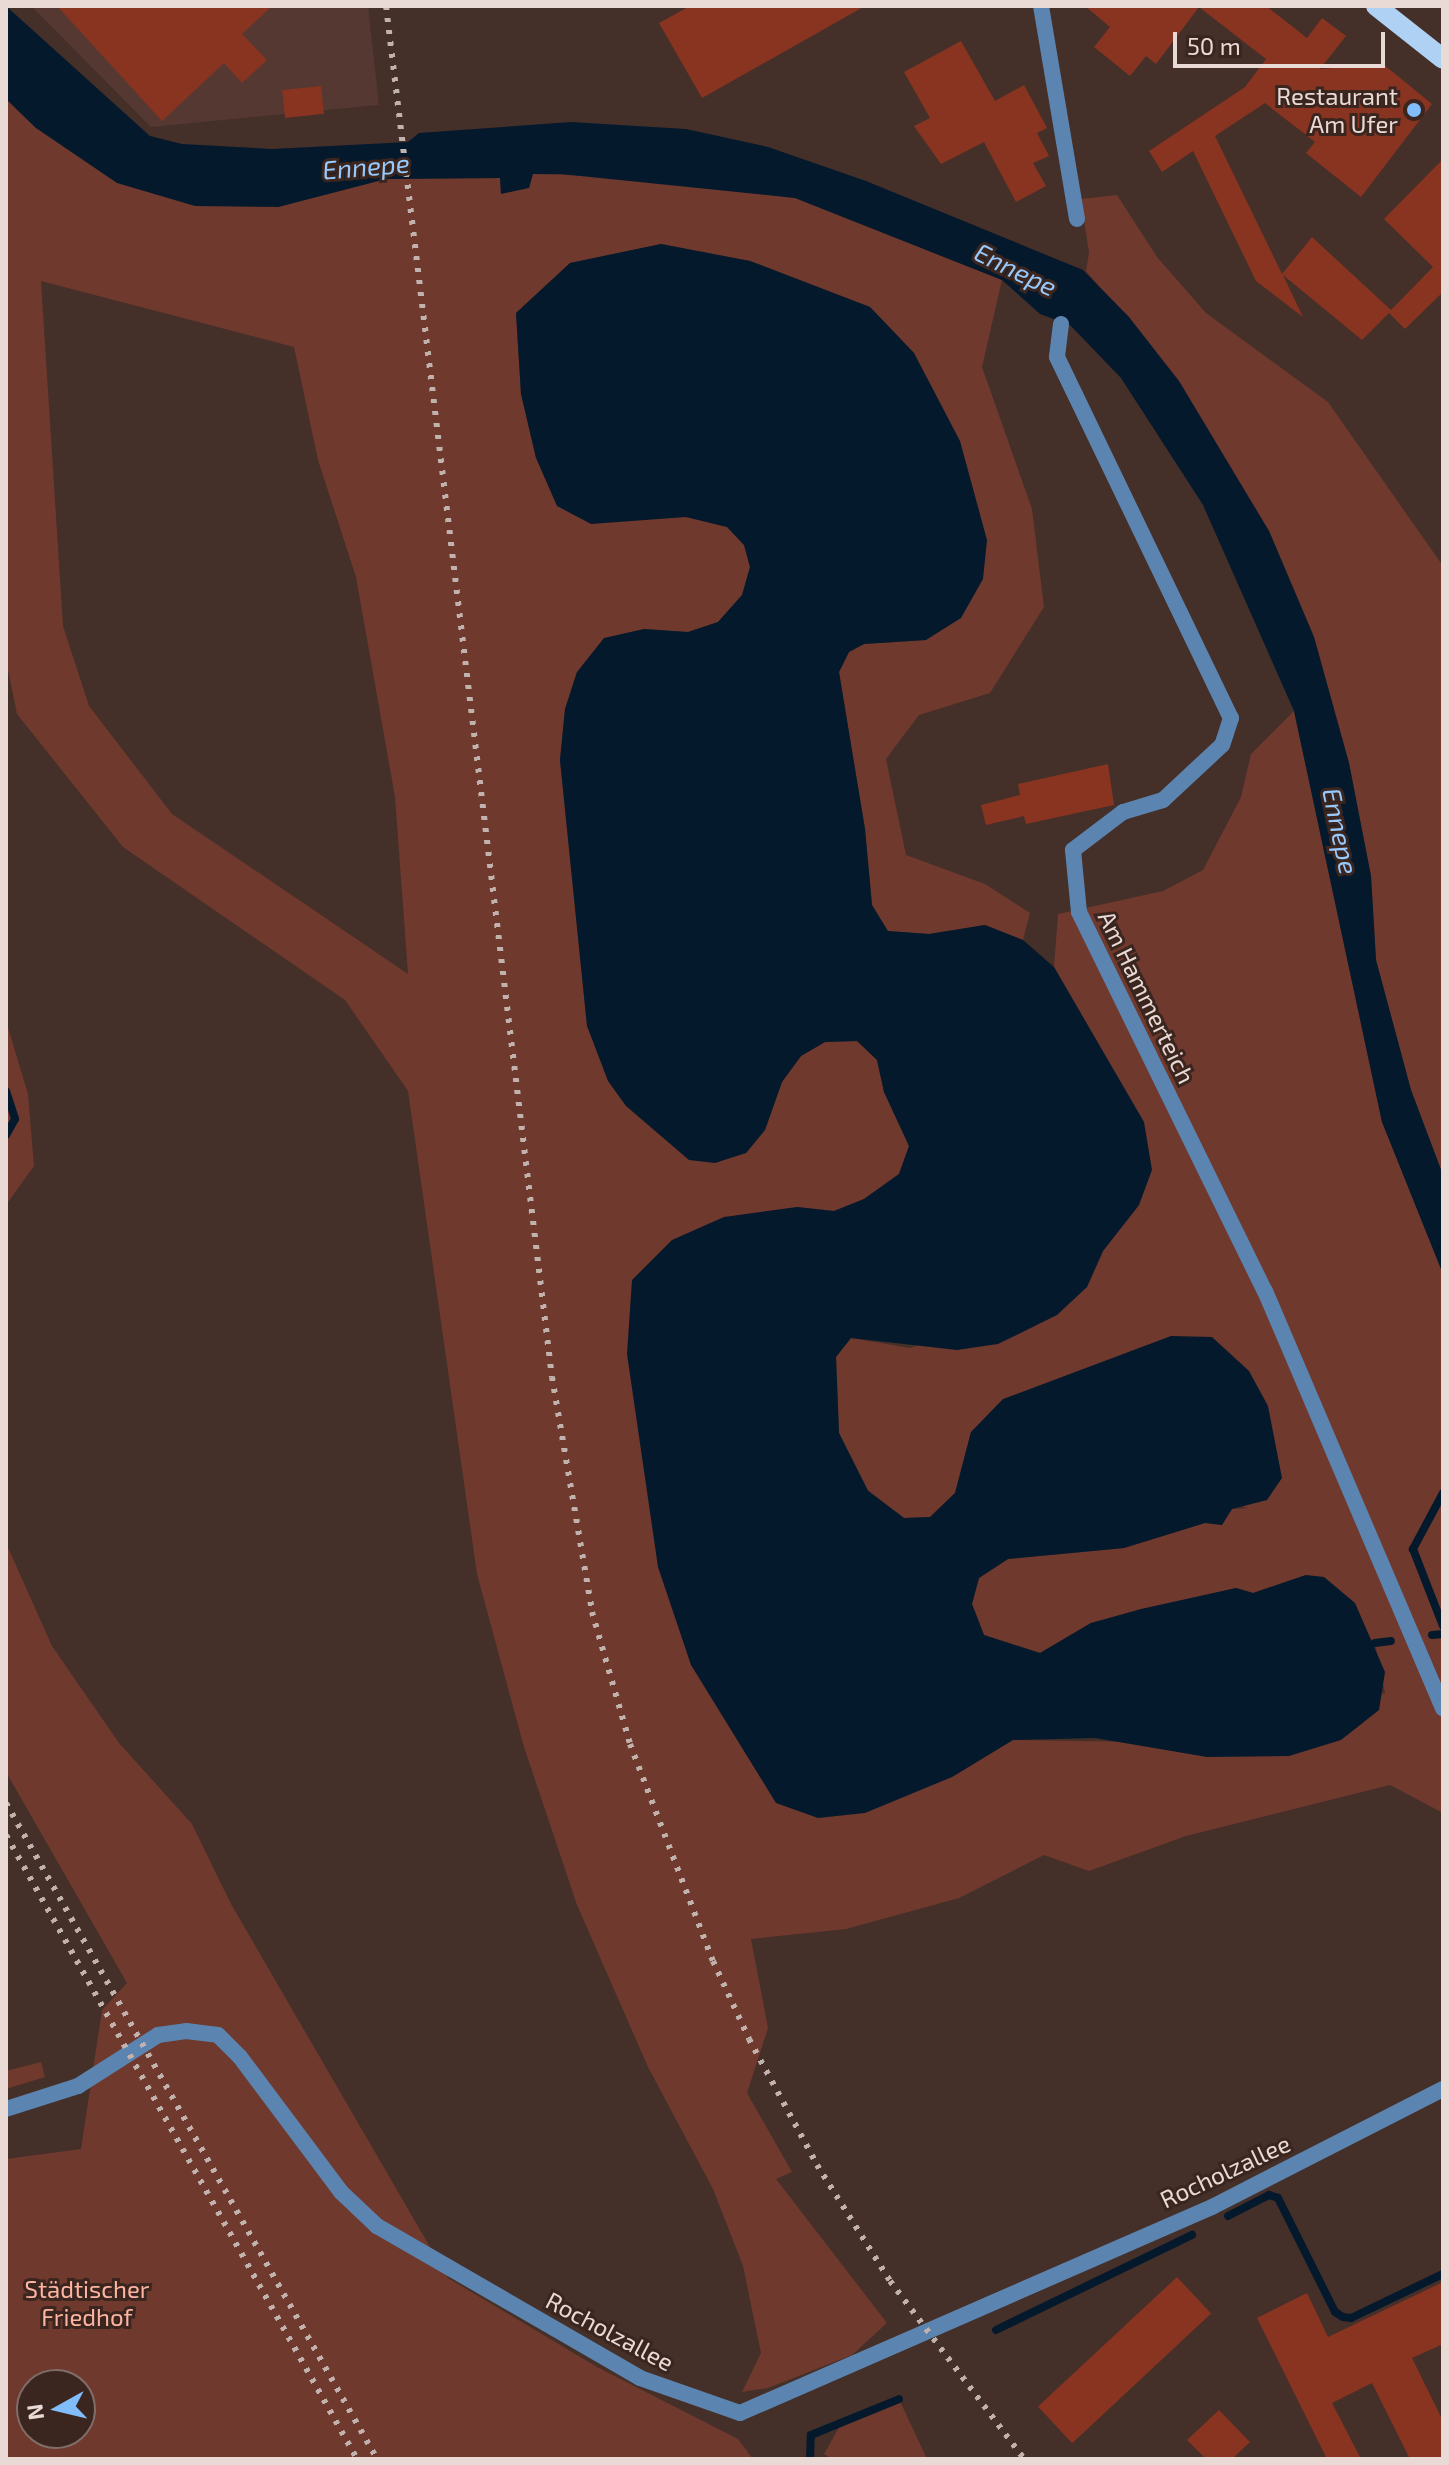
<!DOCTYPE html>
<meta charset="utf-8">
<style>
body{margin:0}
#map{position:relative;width:1449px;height:2465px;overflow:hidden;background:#452f29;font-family:"Exo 2",sans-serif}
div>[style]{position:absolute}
.built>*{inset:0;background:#553831}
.green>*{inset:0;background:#6f392d}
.water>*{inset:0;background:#05192d}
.stream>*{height:8px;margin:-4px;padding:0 4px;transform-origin:4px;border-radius:4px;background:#05192d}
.building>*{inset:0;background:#893420;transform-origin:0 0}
.minor>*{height:16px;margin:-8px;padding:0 8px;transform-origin:8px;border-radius:8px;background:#5b85b0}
.primary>*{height:20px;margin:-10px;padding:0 10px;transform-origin:10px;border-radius:10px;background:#afd1f4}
.rail>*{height:6px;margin-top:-3px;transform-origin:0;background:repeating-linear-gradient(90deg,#c2b2ad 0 4px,transparent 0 12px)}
.dots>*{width:22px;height:22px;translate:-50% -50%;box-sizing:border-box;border:4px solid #3a251f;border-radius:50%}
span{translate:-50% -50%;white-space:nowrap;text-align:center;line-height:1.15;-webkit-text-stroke:6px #3a251f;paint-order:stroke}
.poi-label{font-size:24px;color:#e9dad6}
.right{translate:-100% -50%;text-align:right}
.street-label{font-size:24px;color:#e9dad6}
.park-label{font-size:24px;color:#fdb4a1}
.water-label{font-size:26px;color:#97c9fc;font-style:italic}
.frame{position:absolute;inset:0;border:8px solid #e9dad6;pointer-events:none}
.north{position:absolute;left:16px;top:2369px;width:80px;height:80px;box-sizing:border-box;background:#3a251f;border:2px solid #806d68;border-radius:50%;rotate:262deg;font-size:22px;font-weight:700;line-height:32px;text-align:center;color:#e9dad6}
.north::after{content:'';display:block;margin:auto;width:28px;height:36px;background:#80bdfa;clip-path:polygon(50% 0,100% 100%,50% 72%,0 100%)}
.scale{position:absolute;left:1173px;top:32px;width:212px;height:36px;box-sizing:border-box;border:4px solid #e9dad6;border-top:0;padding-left:10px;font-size:24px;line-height:28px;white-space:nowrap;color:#e9dad6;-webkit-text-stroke:6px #3a251f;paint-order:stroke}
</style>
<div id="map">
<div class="built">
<i style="clip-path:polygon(31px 6px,368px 6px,379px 105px,151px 127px)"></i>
</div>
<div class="green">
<i style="clip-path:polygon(evenodd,6px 99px,36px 128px,278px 207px,386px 179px,500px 178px,501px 193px,533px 174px,625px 177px,795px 198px,1002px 280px,982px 367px,1032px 509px,1044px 607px,990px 693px,919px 715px,886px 759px,906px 855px,985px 884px,1030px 913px,1023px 940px,985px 925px,929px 934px,887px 931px,872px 905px,865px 829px,839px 672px,849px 652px,864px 644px,926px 640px,914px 353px,870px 307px,750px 261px,661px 244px,570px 263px,516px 313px,521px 394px,536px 458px,659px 517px,686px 517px,727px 527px,744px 545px,750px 567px,742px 595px,718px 622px,688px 632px,644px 629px,577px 672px,565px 709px,560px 760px,587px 1026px,746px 1153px,765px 1130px,782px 1082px,801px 1056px,825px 1042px,857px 1041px,877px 1060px,884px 1092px,909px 1146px,899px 1174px,864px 1199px,834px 1211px,797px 1207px,650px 1496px,658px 1567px,952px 1777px,1013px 1740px,1137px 1742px,1385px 1693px,1375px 1643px,1306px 1575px,1253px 1593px,1236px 1588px,1091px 1623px,1040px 1653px,984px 1635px,972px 1604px,979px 1578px,1008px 1559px,1124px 1548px,1205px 1523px,1222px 1524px,1232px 1509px,1248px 1508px,971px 1432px,955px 1493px,930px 1517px,904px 1518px,868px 1490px,839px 1433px,836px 1357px,851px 1338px,910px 1348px,1087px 1287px,1103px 1251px,1139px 1205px,1144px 1123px,1054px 967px,1058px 914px,1163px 891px,1203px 870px,1241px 797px,1251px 754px,1294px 711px,1382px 1122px,1443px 1274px,1443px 1813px,1390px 1785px,1186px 1836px,1089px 1871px,1044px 1855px,959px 1898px,846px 1929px,751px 1939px,768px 2028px,747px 2093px,792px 2172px,776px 2179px,887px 2323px,852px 2355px,768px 2388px,742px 2392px,761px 2353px,743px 2266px,713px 2189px,648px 2067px,577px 1905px,524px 1747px,477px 1574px,408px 1091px,345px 1000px,123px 847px,17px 714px,6px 660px,6px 99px,41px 281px,294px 347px,318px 460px,356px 577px,395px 797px,408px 974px,172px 814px,89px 706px,63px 626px,41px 281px)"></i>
<i style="clip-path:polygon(1117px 195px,1157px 257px,1206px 313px,1328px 402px,1443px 566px,1443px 1175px,1411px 1090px,1376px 960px,1371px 876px,1349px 763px,1314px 637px,1269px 531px,1179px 381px,1086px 271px,1089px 253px,1081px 199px)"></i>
<i style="clip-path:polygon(6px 1021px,28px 1094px,34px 1166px,6px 1205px)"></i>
<i style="clip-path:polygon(evenodd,6px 1543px,52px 1646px,119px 1743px,192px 1824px,231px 1904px,448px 2278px,597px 2367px,738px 2439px,753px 2459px,6px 2459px,6px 2159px,81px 2149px,102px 2010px,127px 1983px,6px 1772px,6px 1543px,32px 2385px,80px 2385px,80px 2433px,32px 2433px,32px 2385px)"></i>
<i style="clip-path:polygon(41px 2062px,45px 2077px,6px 2089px,6px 2071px)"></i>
<i style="clip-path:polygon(899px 2399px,927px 2459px,832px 2459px,824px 2454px,841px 2424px)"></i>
</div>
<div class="water">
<i style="clip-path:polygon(6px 6px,150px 136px,182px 144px,272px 149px,408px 142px,419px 133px,571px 122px,686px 129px,768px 147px,866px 181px,1083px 270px,1129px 317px,1179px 381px,1269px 531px,1314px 637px,1349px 763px,1371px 876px,1376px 960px,1411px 1090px,1443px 1175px,1443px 1274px,1382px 1122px,1294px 711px,1203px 505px,1121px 378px,1070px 325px,1040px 314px,1002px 280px,795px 198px,561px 174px,533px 174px,529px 188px,501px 194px,500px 178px,386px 179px,278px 207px,195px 206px,117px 183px,36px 128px,6px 99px)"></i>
<i style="clip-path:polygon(661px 244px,750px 261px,870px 307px,914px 353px,960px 441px,987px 540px,983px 579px,961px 618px,926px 640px,864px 644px,849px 652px,839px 672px,865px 829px,872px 905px,888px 931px,929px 934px,985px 925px,1023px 940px,1054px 967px,1144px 1122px,1152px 1170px,1139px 1205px,1103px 1251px,1087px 1287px,1057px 1315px,998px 1344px,957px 1350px,851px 1338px,836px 1357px,839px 1433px,868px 1491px,904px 1518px,930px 1517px,955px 1493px,971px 1432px,1003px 1399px,1171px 1336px,1212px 1337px,1249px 1371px,1268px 1406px,1282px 1478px,1267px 1500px,1232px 1509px,1222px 1525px,1205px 1523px,1124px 1548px,1008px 1559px,979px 1578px,972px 1604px,984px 1635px,1040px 1653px,1091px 1623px,1141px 1609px,1236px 1588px,1253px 1593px,1306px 1575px,1324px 1577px,1355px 1603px,1385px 1672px,1379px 1710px,1341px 1740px,1289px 1756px,1207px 1757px,1095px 1738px,1013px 1740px,952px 1777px,865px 1813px,818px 1818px,776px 1803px,691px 1665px,658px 1567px,627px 1354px,632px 1280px,672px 1240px,724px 1217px,797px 1207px,834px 1211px,864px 1199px,899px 1174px,909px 1146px,884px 1092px,877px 1060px,857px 1041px,825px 1042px,801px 1056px,782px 1082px,765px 1130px,746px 1153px,715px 1163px,689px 1160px,626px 1106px,608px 1081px,587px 1026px,560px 760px,565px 709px,577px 672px,604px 638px,644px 629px,688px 632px,718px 622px,742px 595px,750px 567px,744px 545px,727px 527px,686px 517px,591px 524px,557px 506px,536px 458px,521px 394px,516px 313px,570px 263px)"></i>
</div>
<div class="stream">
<i style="left:6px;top:1091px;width:29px;rotate:72deg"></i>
<i style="left:15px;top:1119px;width:18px;rotate:119deg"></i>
<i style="left:1443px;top:1493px;width:64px;rotate:118.2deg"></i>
<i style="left:1413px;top:1549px;width:83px;rotate:68.7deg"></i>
<i style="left:1432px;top:1635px;width:11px;rotate:-5deg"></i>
<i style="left:1375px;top:1643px;width:16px;rotate:-7deg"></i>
<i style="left:1228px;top:2216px;width:46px;rotate:-27.1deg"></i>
<i style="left:1269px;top:2195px;width:9px;rotate:18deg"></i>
<i style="left:1278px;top:2198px;width:127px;rotate:63.4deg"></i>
<i style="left:1335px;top:2312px;width:9px;rotate:32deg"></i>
<i style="left:1343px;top:2317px;width:8px;rotate:7deg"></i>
<i style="left:1351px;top:2318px;width:102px;rotate:-25.6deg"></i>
<i style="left:996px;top:2330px;width:218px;rotate:-25.9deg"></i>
<i style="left:810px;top:2459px;width:24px;rotate:-88deg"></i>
<i style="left:811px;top:2435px;width:95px;rotate:-22.2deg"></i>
</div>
<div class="building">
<i style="clip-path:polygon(57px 6px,272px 6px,242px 34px,267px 60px,242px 83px,224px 63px,162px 121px)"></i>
<i style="clip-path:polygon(690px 6px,865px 6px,702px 98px,659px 23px)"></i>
<i style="clip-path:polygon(1085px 6px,1266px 6px,1307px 38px,1322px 18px,1346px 36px,1320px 69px,1383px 64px,1432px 104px,1361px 197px,1306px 153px,1315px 142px,1265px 103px,1215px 136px,1282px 274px,1312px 237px,1391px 310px,1433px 267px,1384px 219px,1443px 159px,1443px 292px,1405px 329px,1389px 313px,1362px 340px,1283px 275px,1303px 317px,1256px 281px,1193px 151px,1162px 172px,1149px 151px,1245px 87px,1266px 59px,1199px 7px,1156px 64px,1146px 56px,1130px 76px,1094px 47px,1110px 27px)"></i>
<i style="clip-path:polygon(961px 41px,995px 101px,1024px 85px,1047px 128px,1037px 133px,1049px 156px,1033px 163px,1046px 186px,1016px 202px,984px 142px,941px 164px,914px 126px,930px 118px,904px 72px)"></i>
<i style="left:321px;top:86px;width:28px;height:39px;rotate:84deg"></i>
<i style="clip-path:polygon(1108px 764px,1114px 805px,1026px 824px,1024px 816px,986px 825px,981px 805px,1020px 795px,1018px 784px)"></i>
<i style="left:1177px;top:2277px;width:50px;height:190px;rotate:47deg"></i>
<i style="clip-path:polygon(1443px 2282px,1443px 2344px,1412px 2358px,1443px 2421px,1443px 2459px,1410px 2459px,1372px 2383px,1332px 2403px,1361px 2459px,1327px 2459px,1257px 2318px,1307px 2293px,1328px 2337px)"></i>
<i style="clip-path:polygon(1219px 2410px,1250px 2442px,1232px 2459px,1206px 2459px,1187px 2440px)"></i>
</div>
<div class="minor">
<i style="left:1041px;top:6px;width:216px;rotate:80.4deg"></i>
<i style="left:1061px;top:324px;width:33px;rotate:97deg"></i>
<i style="left:1057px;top:357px;width:401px;rotate:64.3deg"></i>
<i style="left:1231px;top:718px;width:28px;rotate:108deg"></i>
<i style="left:1222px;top:745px;width:81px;rotate:137deg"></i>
<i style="left:1163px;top:800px;width:42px;rotate:163.3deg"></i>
<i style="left:1123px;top:812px;width:63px;rotate:142.8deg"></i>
<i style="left:1073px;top:850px;width:62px;rotate:84.5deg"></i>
<i style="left:1079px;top:912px;width:422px;rotate:63.9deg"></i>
<i style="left:1265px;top:1291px;width:454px;rotate:66.9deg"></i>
<i style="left:6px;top:2109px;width:76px;rotate:-17.7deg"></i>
<i style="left:78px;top:2086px;width:95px;rotate:-32.5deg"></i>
<i style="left:158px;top:2035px;width:28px;rotate:-8deg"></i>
<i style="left:186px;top:2031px;width:32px;rotate:7deg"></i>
<i style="left:218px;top:2035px;width:31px;rotate:45deg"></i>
<i style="left:240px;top:2057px;width:169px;rotate:53.2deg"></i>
<i style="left:341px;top:2192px;width:50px;rotate:43.4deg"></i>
<i style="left:377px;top:2226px;width:304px;rotate:30deg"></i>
<i style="left:640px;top:2378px;width:106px;rotate:19.3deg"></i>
<i style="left:740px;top:2413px;width:515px;rotate:-23.58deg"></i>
<i style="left:1212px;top:2207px;width:259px;rotate:-27.1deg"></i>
</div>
<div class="primary">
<i style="left:1376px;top:6px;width:85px;rotate:38.3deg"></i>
</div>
<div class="rail">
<i style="left:386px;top:6px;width:1381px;rotate:83.1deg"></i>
<i style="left:552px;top:1377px;width:238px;rotate:80.3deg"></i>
<i style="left:592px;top:1612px;width:137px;rotate:73.9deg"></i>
<i style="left:630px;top:1744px;width:232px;rotate:69.1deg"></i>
<i style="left:713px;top:1961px;width:86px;rotate:65.2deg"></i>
<i style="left:749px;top:2039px;width:143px;rotate:61.6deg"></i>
<i style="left:817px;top:2165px;width:137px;rotate:57.8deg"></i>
<i style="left:890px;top:2281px;width:223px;rotate:53deg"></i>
<i style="left:6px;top:1803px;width:754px;rotate:60.51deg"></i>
<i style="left:6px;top:1835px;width:716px;rotate:60.64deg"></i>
</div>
<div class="dots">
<i style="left:1414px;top:110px;background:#80bdfa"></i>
</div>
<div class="poi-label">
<span class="right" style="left:1398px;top:110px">Restaurant<br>Am Ufer</span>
</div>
<div class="street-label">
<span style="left:1147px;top:997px;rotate:64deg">Am Hammerteich</span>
<span style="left:1225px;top:2171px;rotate:-25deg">Rocholzallee</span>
<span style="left:610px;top:2331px;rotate:28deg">Rocholzallee</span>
</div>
<div class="park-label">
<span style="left:87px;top:2303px">Städtischer<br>Friedhof</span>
</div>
<div class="water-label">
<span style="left:366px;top:166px;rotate:-5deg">Ennepe</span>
<span style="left:1016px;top:269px;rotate:26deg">Ennepe</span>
<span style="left:1341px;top:831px;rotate:78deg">Ennepe</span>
</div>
<div class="frame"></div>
<div class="north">N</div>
<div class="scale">50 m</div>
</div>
